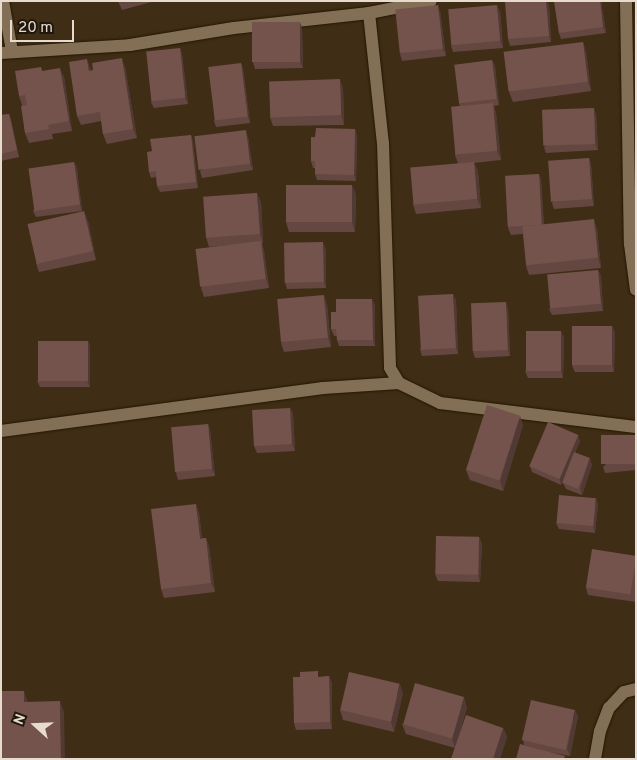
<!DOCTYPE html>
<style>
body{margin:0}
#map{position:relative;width:637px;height:760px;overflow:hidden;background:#3f2d15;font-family:Overpass,sans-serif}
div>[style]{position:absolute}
.roads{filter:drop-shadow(0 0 1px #251500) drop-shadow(0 0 1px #251500)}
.street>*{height:12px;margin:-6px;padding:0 6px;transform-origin:6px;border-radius:6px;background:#826f55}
.wall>*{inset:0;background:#644741}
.shaded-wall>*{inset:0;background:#513a35}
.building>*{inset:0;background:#74534c;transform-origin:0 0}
span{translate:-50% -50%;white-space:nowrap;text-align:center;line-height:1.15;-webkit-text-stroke:4px #1f170d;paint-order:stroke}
.frame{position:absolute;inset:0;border:2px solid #e6dbcd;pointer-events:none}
.north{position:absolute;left:10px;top:700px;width:50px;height:50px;-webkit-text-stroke:4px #1f170d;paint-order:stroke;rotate:290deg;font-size:14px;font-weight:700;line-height:20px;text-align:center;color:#e6dbcd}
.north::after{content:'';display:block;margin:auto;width:18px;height:22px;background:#e6dbcd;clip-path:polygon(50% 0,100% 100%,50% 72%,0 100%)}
.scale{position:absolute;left:10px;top:20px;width:64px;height:22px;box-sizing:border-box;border:2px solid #e6dbcd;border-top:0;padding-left:6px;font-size:15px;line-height:18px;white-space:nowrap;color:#e6dbcd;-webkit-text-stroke:4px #1f170d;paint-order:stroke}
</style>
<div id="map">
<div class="roads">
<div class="street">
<i style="left:3px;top:1px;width:51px;rotate:79.8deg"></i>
<i style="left:626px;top:1px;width:243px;rotate:89.1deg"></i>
<i style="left:630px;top:244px;width:46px;rotate:82.6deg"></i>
<i style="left:369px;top:13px;width:131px;rotate:83.9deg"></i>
<i style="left:383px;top:143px;width:225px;rotate:88.2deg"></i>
<i style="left:390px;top:368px;width:17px;rotate:59deg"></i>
<i style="left:399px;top:383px;width:46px;rotate:26deg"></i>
<i style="left:440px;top:403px;width:197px;rotate:7deg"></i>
<i style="left:1px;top:53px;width:129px;rotate:-3.5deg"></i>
<i style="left:130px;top:45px;width:105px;rotate:-9.3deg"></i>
<i style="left:234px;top:28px;width:136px;rotate:-6.3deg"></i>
<i style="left:369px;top:13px;width:63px;rotate:-11deg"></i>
<i style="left:1px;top:431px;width:325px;rotate:-7.6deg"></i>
<i style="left:323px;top:388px;width:76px;rotate:-3.8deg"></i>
<i style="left:595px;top:759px;width:28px;rotate:-80deg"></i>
<i style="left:600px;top:731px;width:25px;rotate:-69deg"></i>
<i style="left:609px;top:708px;width:22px;rotate:-47deg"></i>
<i style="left:624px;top:692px;width:12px;rotate:-14deg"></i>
</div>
</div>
<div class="wall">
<i style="clip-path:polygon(118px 1px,155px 1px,122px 10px)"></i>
<i style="clip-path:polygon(554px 1px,601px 1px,606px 33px,561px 39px,559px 33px)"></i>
<i style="clip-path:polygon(549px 5px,551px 42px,510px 46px,508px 39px)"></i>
<i style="clip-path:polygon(440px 11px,446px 56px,402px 61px,400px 54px)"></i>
<i style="clip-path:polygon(500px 11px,503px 48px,453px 52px,451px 46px)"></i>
<i style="clip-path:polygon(302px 28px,303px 68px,255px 69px,253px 62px)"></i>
<i style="clip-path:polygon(583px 42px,586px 52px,591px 91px,513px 102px,509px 92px)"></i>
<i style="clip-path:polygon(180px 48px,182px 54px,188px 104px,154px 108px,151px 102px)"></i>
<i style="clip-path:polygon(492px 60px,495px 66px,499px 105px,494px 106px,496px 113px,501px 160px,474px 163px,478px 171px,481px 208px,416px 214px,413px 204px,458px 163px,455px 155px,460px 107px,459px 103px)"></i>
<i style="clip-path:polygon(241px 63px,243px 69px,250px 123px,216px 127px,214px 121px)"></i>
<i style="clip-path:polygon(41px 67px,42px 71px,64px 77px,72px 131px,52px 134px,53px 139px,29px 143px,25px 133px,22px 105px,19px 96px)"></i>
<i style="clip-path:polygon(125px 67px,137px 138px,107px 144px,103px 134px,101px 121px,81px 125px,77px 116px,91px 69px,91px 71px)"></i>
<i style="clip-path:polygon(343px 88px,344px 125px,273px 126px,270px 117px)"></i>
<i style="clip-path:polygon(9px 114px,11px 120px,19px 157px,1px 161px,1px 115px)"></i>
<i style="clip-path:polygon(596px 114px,598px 150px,546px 153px,544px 147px)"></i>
<i style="clip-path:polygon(355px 129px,357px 136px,356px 181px,317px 180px,315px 174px,315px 168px,313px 168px,311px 161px)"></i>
<i style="clip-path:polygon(191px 135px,193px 141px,198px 188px,160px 192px,157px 186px,156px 177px,151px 178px,149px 172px,152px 151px)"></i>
<i style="clip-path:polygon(248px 137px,253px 170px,202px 178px,200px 171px)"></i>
<i style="clip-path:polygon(589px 158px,591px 164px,594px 206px,554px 209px,552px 203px)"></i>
<i style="clip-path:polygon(74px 162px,77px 169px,82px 211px,36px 217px,33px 211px)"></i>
<i style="clip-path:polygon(539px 174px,541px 180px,544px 225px,597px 229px,601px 268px,529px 275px,526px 266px,523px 234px,511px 235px,508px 228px)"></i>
<i style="clip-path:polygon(356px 194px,355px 232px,289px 232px,286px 222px)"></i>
<i style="clip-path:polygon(261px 202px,263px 243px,262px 243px,264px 251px,269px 288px,204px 297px,201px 288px,233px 245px,209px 247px,206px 237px)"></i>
<i style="clip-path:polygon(88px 221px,96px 260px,39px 272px,36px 263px)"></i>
<i style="clip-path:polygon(326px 249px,326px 288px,287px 289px,285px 282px)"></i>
<i style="clip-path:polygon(598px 270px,601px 276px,603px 311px,552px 315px,549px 309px)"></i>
<i style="clip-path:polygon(456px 300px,458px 354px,422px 356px,420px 349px)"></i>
<i style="clip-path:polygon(327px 304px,331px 347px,284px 352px,281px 343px)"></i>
<i style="clip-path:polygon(375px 305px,375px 346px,339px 346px,337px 340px,337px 336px,334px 336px,331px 329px,336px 312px)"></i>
<i style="clip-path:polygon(508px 308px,510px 356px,475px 358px,473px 352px)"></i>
<i style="clip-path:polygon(612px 326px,615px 333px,614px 372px,575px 372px,572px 366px)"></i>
<i style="clip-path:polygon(564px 337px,563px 378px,528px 378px,525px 371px)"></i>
<i style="clip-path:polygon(88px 341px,90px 347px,90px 387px,40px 387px,37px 381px)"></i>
<i style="clip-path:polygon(290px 408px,293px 414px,295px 451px,257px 453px,254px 446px)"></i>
<i style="clip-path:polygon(208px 424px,210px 430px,215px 476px,178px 480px,176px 473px)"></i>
<i style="clip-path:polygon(523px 425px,503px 491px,470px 480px,466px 470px)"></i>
<i style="clip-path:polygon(636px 435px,636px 470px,605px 473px,603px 467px)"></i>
<i style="clip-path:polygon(580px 441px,575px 453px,592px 465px,582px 495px,566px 489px,563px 483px,568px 469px,561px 485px,532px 472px,530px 466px)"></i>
<i style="clip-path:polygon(598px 504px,595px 533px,559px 529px,556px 523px)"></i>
<i style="clip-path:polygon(199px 513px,202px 538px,206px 538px,209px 547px,215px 592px,164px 598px,161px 589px)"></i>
<i style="clip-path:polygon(479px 537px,482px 544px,480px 582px,438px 581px,435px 574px)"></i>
<i style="clip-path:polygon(636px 556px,636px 602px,588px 595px,586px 588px)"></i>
<i style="clip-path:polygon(329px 676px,332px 683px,332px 729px,296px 730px,294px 723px,320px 677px)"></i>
<i style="clip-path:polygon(403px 693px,394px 732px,343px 720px,340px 710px)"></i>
<i style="clip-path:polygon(467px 707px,456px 746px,503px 728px,507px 737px,500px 759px,451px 759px,455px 748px,406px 734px,402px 724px)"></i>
<i style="clip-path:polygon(578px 716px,570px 756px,549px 752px,524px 745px,523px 740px)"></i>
</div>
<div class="shaded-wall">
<i style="clip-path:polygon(546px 1px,547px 1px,549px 5px,551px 42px,549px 36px)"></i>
<i style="clip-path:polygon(600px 1px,601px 1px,606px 33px,603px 27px)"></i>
<i style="clip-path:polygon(438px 5px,440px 11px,446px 56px,443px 49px)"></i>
<i style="clip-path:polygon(497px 5px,500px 11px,503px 48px,500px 41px)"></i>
<i style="clip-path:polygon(300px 22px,302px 28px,303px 68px,300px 62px)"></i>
<i style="clip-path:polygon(583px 42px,586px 52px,591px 91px,588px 82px)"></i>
<i style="clip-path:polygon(180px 48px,182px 54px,188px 104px,185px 98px)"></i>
<i style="clip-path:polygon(122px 58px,125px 67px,137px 138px,133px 129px)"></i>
<i style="clip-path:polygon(87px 59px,91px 69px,93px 80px,89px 71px)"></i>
<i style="clip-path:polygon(492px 60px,495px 66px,499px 105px,497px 99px)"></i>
<i style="clip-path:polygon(241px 63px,243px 69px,250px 123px,248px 117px)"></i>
<i style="clip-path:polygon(60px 68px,64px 77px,72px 131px,69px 121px)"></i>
<i style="clip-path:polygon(340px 79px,343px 88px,344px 125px,341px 115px)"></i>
<i style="clip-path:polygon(493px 103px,496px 113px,501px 160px,497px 151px)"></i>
<i style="clip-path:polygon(594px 108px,596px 114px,598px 150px,595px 144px)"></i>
<i style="clip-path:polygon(9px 114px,11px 120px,19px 157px,17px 150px)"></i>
<i style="clip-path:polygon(355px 129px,357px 136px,356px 181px,354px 175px)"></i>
<i style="clip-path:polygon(246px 130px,248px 137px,253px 170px,250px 164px)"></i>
<i style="clip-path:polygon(191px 135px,193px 141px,198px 188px,196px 182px)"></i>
<i style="clip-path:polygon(589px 158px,591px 164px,594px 206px,592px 199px)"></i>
<i style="clip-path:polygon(74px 162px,77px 169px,82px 211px,80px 205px)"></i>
<i style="clip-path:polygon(474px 162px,478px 171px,481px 208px,477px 199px)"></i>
<i style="clip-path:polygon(539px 174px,541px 180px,544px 232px,542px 226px)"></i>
<i style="clip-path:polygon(352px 185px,356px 194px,355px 232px,352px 222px)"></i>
<i style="clip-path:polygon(257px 193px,261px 202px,263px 243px,260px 234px)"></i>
<i style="clip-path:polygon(84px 211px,88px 221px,96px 260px,93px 251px)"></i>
<i style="clip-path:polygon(594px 219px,597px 229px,601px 268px,598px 258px)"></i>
<i style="clip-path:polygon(261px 241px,264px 251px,269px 288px,266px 279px)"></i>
<i style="clip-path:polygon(323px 242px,326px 249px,326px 288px,324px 282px)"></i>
<i style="clip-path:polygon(598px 270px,601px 276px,603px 311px,601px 304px)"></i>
<i style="clip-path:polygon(453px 294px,456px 300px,458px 354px,456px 348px)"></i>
<i style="clip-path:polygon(324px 295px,327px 304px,331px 347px,328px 338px)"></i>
<i style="clip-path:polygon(372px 299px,375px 305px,375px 346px,373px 340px)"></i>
<i style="clip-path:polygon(506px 302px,508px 308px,510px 356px,508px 350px)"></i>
<i style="clip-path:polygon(612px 326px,615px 333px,614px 372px,612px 365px)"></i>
<i style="clip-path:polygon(561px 331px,564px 337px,563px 378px,561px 371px)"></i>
<i style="clip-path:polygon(88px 341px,90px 347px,90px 387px,87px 381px)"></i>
<i style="clip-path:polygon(290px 408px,293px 414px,295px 451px,292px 444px)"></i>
<i style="clip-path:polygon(520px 416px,523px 425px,503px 491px,500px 481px)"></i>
<i style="clip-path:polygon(208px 424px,210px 430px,215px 476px,212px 469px)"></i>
<i style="clip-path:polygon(578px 435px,580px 441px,561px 485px,559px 478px)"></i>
<i style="clip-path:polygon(590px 458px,592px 465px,582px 495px,580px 488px)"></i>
<i style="clip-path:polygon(596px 498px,598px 504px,595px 533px,593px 526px)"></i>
<i style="clip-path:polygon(196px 504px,199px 513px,203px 548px,200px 539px)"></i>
<i style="clip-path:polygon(479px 537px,482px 544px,480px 582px,478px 576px)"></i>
<i style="clip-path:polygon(206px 538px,209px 547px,215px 592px,211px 583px)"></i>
<i style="clip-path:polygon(329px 676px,332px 683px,332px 729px,330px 722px)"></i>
<i style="clip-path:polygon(400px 684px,403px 693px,394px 732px,391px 722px)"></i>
<i style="clip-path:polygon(24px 691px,28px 703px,24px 702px)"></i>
<i style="clip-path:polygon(464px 697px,467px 707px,455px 748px,452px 739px)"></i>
<i style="clip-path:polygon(60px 701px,64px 712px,65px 759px,61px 759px)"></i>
<i style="clip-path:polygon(575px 710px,578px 716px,570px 756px,567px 749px)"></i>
<i style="clip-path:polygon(503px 728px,507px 737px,500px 759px,493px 759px)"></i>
</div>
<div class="building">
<i style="clip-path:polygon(511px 1px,546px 1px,549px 36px,508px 39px,505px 2px)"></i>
<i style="clip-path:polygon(554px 1px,600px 1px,603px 27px,559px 33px)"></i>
<i style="left:438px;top:5px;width:44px;height:43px;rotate:84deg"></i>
<i style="left:497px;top:5px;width:36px;height:49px;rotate:85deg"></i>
<i style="left:252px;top:22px;width:48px;height:40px"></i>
<i style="left:583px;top:42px;width:40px;height:80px;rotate:83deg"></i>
<i style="left:180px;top:48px;width:50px;height:34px;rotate:84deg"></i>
<i style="clip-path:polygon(122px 58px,133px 129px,103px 134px,100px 112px,77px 116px,69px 62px,87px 59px,89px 71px,93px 70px,92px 63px)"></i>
<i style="left:492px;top:60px;width:39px;height:38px;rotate:83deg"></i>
<i style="left:241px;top:63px;width:54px;height:33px;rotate:83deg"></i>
<i style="clip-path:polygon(41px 67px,42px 71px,60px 68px,69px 121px,48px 125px,49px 129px,25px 133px,21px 106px,27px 105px,25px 95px,19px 96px,15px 71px)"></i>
<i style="left:340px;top:79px;width:36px;height:71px;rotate:88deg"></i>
<i style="left:493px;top:103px;width:48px;height:42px;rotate:85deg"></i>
<i style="left:594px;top:108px;width:36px;height:52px;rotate:88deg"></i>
<i style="clip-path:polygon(9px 114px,17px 150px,1px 154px,1px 115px)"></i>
<i style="clip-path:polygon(316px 128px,355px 129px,354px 175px,315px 174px,315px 161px,311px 161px,311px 137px,315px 137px)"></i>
<i style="left:246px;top:130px;width:34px;height:52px;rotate:83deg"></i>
<i style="clip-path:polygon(191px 135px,196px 182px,157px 186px,156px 171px,149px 172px,147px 152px,152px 151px,150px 139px)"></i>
<i style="left:589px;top:158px;width:41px;height:41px;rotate:86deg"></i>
<i style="left:74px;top:162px;width:43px;height:46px;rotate:82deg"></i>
<i style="left:474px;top:162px;width:37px;height:64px;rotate:85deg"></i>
<i style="left:539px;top:174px;width:51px;height:34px;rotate:87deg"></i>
<i style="left:286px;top:185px;width:66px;height:37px"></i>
<i style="left:257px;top:193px;width:41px;height:54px;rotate:86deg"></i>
<i style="left:84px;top:211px;width:41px;height:58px;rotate:77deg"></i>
<i style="left:594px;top:219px;width:39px;height:72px;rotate:84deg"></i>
<i style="left:261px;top:241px;width:38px;height:66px;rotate:83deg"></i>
<i style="left:323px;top:242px;width:40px;height:39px;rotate:89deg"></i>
<i style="left:598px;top:270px;width:34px;height:51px;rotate:85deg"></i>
<i style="left:453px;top:294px;width:54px;height:35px;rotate:87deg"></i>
<i style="left:324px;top:295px;width:43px;height:47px;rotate:85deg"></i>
<i style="clip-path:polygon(336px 299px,372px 299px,373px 340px,337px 340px,336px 329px,331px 329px,331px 312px,336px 312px)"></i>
<i style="left:506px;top:302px;width:48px;height:35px;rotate:88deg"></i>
<i style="left:612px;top:326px;width:39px;height:40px;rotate:90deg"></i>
<i style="left:526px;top:331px;width:35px;height:40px"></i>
<i style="left:38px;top:341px;width:50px;height:40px"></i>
<i style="left:487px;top:405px;width:35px;height:68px;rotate:18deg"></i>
<i style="left:290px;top:408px;width:36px;height:38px;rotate:87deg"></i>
<i style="left:548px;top:422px;width:33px;height:48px;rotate:23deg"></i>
<i style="left:208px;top:424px;width:45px;height:37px;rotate:85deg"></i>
<i style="left:636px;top:435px;width:29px;height:35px;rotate:90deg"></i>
<i style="left:574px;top:452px;width:17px;height:33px;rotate:21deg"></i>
<i style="left:559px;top:495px;width:37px;height:28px;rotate:5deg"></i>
<i style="clip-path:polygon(196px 504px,200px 539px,206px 538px,211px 583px,161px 589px,151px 509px)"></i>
<i style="left:436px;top:536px;width:43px;height:38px;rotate:1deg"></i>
<i style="left:592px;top:549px;width:45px;height:39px;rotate:9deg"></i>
<i style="clip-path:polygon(318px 671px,318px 677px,329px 676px,330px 722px,294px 723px,293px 677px,300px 677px,300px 672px)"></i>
<i style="left:349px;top:672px;width:52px;height:39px;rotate:13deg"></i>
<i style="left:415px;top:683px;width:51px;height:43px;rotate:16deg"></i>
<i style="clip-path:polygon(1px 691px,24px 691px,24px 702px,60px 701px,61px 759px,1px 759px)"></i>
<i style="left:531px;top:700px;width:45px;height:41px;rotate:13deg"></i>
<i style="clip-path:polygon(466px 715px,503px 728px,493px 759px,451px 759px)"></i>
<i style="clip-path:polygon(520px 744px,565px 756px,564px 759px,516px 759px)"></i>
</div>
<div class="frame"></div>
<div class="north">N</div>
<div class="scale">20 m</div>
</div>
